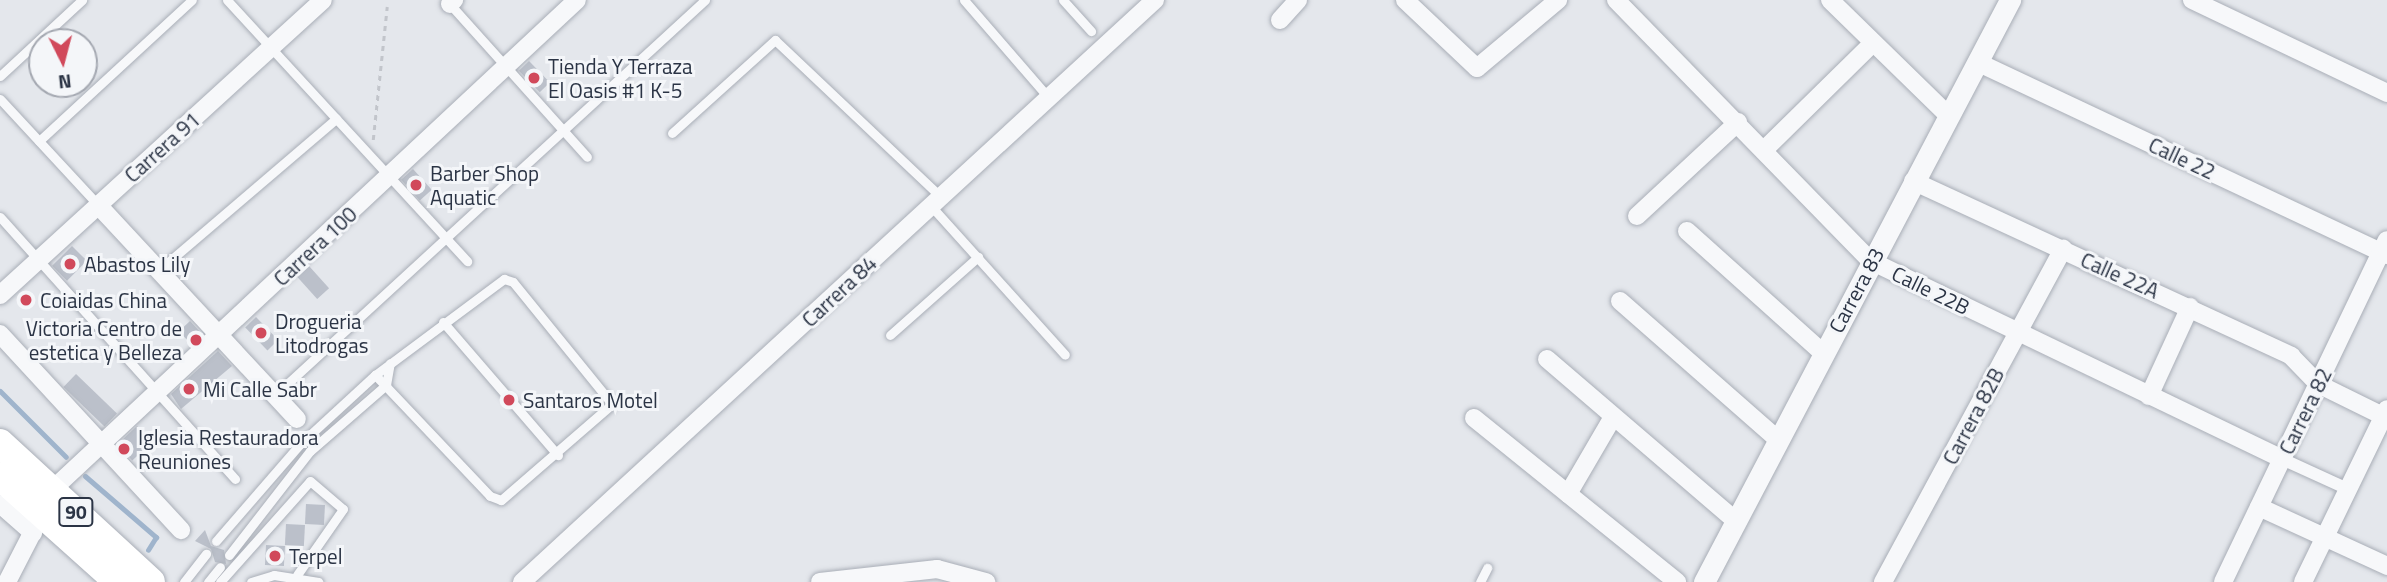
<!DOCTYPE html>
<style>
body{margin:0}
#map{position:relative;width:2387px;height:582px;overflow:hidden;background:#e4e7ec;font-family:"Titillium Web",sans-serif}
div>[style]{position:absolute}
.stream>*{height:5px;margin:-2.5px;padding:0 2.5px;transform-origin:2.5px;border-radius:2.5px;background:#9fb4cc}
.building>*{inset:0;background:#bbc0ca;transform-origin:0 0}
.path>*{height:2.5px;margin-top:-1.25px;transform-origin:0;background:repeating-linear-gradient(90deg,#c2c5cb 0 5px,transparent 0 10px)}
.roads{filter:drop-shadow(0 0 2px #a9aeb7) drop-shadow(0 0 2px #a9aeb7)}
.service>*{height:9px;margin:-4.5px;padding:0 4.5px;transform-origin:4.5px;border-radius:4.5px;background:#f7f8fa}
.pedestrian>*{height:12px;margin:-6px;padding:0 6px;transform-origin:6px;border-radius:6px;background:#f7f8fa}
.minor>*{height:18px;margin:-9px;padding:0 9px;transform-origin:9px;border-radius:9px;background:#f7f8fa}
.tertiary>*{height:21px;margin:-10.5px;padding:0 10.5px;transform-origin:10.5px;border-radius:10.5px;background:#f7f8fa}
.trunk>*{height:28px;margin:-14px;padding:0 14px;transform-origin:14px;border-radius:14px;background:#fff}
.dots>*{width:19px;height:19px;translate:-50% -50%;box-sizing:border-box;border:4px solid #f4f6f9;border-radius:50%}
span{translate:-50% -50%;white-space:nowrap;text-align:center;line-height:1.15;-webkit-text-stroke:6px #f4f6f9;paint-order:stroke}
.shield-label span{padding:2px 5px;background:#f4f6f9;border:2px solid;border-radius:5px;-webkit-text-stroke-width:0}
.shield-label{font-size:19px;color:#2b3445;font-weight:700}
.poi-label{font-size:21px;color:#2b3445}
.left{translate:0 -50%;text-align:left}
.right{translate:-100% -50%;text-align:right}
.street-label{font-size:21px;color:#2b3445}
.north{position:absolute;left:28px;top:28px;width:70px;height:70px;box-sizing:border-box;background:#f4f6f9;border:2px solid #a4a8b1;border-radius:50%;rotate:174deg;font-size:19px;font-weight:700;line-height:28px;text-align:center;color:#2b3445}
.north::after{content:'';display:block;margin:auto;width:24px;height:32px;background:#d1495b;clip-path:polygon(50% 0,100% 100%,50% 72%,0 100%)}
</style>
<div id="map">
<div class="stream">
<i style="left:0;top:391px;width:93px;rotate:45deg"></i>
<i style="left:85px;top:476px;width:94px;rotate:40.7deg"></i>
<i style="left:156px;top:537px;width:15px;rotate:122deg"></i>
</div>
<div class="building">
<i style="left:529px;top:61px;width:30px;height:14px;rotate:46deg"></i>
<i style="left:413px;top:169px;width:28px;height:16px;rotate:48deg"></i>
<i style="left:72px;top:246px;width:21px;height:28px;rotate:45deg"></i>
<i style="left:309px;top:266px;width:30px;height:16px;rotate:48deg"></i>
<i style="left:256px;top:317px;width:32px;height:15px;rotate:46deg"></i>
<i style="left:190px;top:321px;width:18px;height:15px;rotate:47deg"></i>
<i style="clip-path:polygon(218px 351px,232px 366px,181px 409px,171px 394px)"></i>
<i style="left:76px;top:374px;width:57px;height:18px;rotate:44deg"></i>
<i style="left:137px;top:426px;width:22px;height:27px;rotate:47deg"></i>
<i style="left:306px;top:504px;width:19px;height:20px;rotate:3deg"></i>
<i style="left:286px;top:524px;width:19px;height:21px;rotate:3deg"></i>
<i style="clip-path:polygon(205px 530px,211px 546px,224px 550px,226px 564px,215px 562px,211px 549px,195px 541px)"></i>
<i style="left:266px;top:545px;width:19px;height:20px;rotate:3deg"></i>
</div>
<div class="path">
<i style="left:373px;top:140px;width:134px;rotate:-84deg"></i>
</div>
<div class="roads">
<div class="service">
<i style="left:227px;top:0;width:355px;rotate:47.4deg"></i>
<i style="left:964px;top:0;width:130px;rotate:49.1deg"></i>
<i style="left:1063px;top:0;width:42px;rotate:47.9deg"></i>
<i style="left:448px;top:2px;width:208px;rotate:48.1deg"></i>
<i style="left:0;top:76px;width:112px;rotate:-42.8deg"></i>
<i style="left:0;top:99px;width:144px;rotate:47.2deg"></i>
<i style="left:672px;top:133px;width:139px;rotate:-42.1deg"></i>
<i style="left:775px;top:40px;width:228px;rotate:43.4deg"></i>
<i style="left:39px;top:141px;width:208px;rotate:-42.7deg"></i>
<i style="left:931px;top:206px;width:200px;rotate:48deg"></i>
<i style="left:0;top:217px;width:352px;rotate:48.1deg"></i>
<i style="left:159px;top:270px;width:233px;rotate:-40.5deg"></i>
<i style="left:443px;top:322px;width:176px;rotate:49.2deg"></i>
<i style="left:890px;top:335px;width:118px;rotate:-41.6deg"></i>
<i style="left:275px;top:395px;width:584px;rotate:-42.57deg"></i>
<i style="left:216px;top:541px;width:128px;rotate:-49.1deg"></i>
<i style="left:300px;top:444px;width:102px;rotate:-42.6deg"></i>
<i style="left:375px;top:375px;width:161px;rotate:-36.7deg"></i>
<i style="left:504px;top:279px;width:9px;rotate:18deg"></i>
<i style="left:513px;top:282px;width:157px;rotate:50.9deg"></i>
<i style="left:612px;top:404px;width:147px;rotate:139.1deg"></i>
<i style="left:501px;top:500px;width:12px;rotate:-160deg"></i>
<i style="left:490px;top:496px;width:167px;rotate:-133.5deg"></i>
<i style="left:229px;top:555px;width:132px;rotate:-52.1deg"></i>
<i style="left:310px;top:451px;width:101px;rotate:-41deg"></i>
<i style="left:386px;top:385px;width:22px;rotate:-80deg"></i>
<i style="left:184px;top:582px;width:36px;rotate:-52deg"></i>
<i style="left:208px;top:582px;width:19px;rotate:-51deg"></i>
<i style="left:220px;top:582px;width:135px;rotate:-48.3deg"></i>
<i style="left:310px;top:481px;width:43px;rotate:40.3deg"></i>
<i style="left:343px;top:509px;width:80px;rotate:124.9deg"></i>
<i style="left:251px;top:582px;width:24px;rotate:-17deg"></i>
<i style="left:274px;top:575px;width:45px;rotate:9deg"></i>
<i style="left:1480px;top:582px;width:16px;rotate:-63deg"></i>
</div>
<div class="pedestrian">
<i style="left:2282px;top:459px;width:75px;rotate:24.5deg"></i>
</div>
<div class="minor">
<i style="left:1405px;top:0;width:99px;rotate:43.4deg"></i>
<i style="left:1477px;top:68px;width:106px;rotate:-40deg"></i>
<i style="left:1616px;top:0;width:365px;rotate:45.7deg"></i>
<i style="left:1871px;top:261px;width:456px;rotate:25.7deg"></i>
<i style="left:1830px;top:0;width:165px;rotate:44.3deg"></i>
<i style="left:2192px;top:0;width:216px;rotate:25.5deg"></i>
<i style="left:450px;top:4px;width:6px;rotate:-45deg"></i>
<i style="left:1280px;top:20px;width:27px;rotate:-48deg"></i>
<i style="left:1977px;top:62px;width:453px;rotate:25.2deg"></i>
<i style="left:1765px;top:149px;width:150px;rotate:-44.5deg"></i>
<i style="left:1913px;top:181px;width:417px;rotate:24.8deg"></i>
<i style="left:2291px;top:356px;width:39px;rotate:46deg"></i>
<i style="left:2318px;top:384px;width:77px;rotate:26.2deg"></i>
<i style="left:98px;top:205px;width:292px;rotate:47.1deg"></i>
<i style="left:1637px;top:216px;width:138px;rotate:-42.9deg"></i>
<i style="left:1687px;top:231px;width:183px;rotate:41.9deg"></i>
<i style="left:0;top:295px;width:437px;rotate:-42.4deg"></i>
<i style="left:1620px;top:301px;width:210px;rotate:41.3deg"></i>
<i style="left:0;top:334px;width:267px;rotate:47.3deg"></i>
<i style="left:1547px;top:359px;width:249px;rotate:40.6deg"></i>
<i style="left:2149px;top:396px;width:98px;rotate:-65.3deg"></i>
<i style="left:1474px;top:418px;width:261px;rotate:38.9deg"></i>
<i style="left:52px;top:490px;width:718px;rotate:-43.03deg"></i>
<i style="left:1568px;top:494px;width:89px;rotate:-59.7deg"></i>
<i style="left:0;top:504px;width:44px;rotate:41.3deg"></i>
<i style="left:2259px;top:507px;width:141px;rotate:24.7deg"></i>
<i style="left:7px;top:582px;width:76px;rotate:-62.8deg"></i>
<i style="left:522px;top:582px;width:860px;rotate:-42.6deg"></i>
<i style="left:820px;top:582px;width:118px;rotate:-6.3deg"></i>
<i style="left:937px;top:569px;width:51px;rotate:14.9deg"></i>
<i style="left:1883px;top:582px;width:379px;rotate:-61.6deg"></i>
<i style="left:2223px;top:582px;width:379px;rotate:-64.4deg"></i>
<i style="left:2303px;top:582px;width:192px;rotate:-64.1deg"></i>
</div>
<div class="tertiary">
<i style="left:1704px;top:582px;width:658px;rotate:-62.27deg"></i>
</div>
<div class="trunk">
<i style="left:0;top:443px;width:205px;rotate:42.6deg"></i>
<i style="left:0;top:476px;width:159px;rotate:41.9deg"></i>
</div>
</div>
<div class="dots">
<i style="left:534px;top:78px;background:#d1495b"></i>
<i style="left:416px;top:185px;background:#d1495b"></i>
<i style="left:70px;top:264px;background:#d1495b"></i>
<i style="left:26px;top:300px;background:#d1495b"></i>
<i style="left:261px;top:333px;background:#d1495b"></i>
<i style="left:196px;top:340px;background:#d1495b"></i>
<i style="left:189px;top:389px;background:#d1495b"></i>
<i style="left:509px;top:400px;background:#d1495b"></i>
<i style="left:124px;top:449px;background:#d1495b"></i>
<i style="left:275px;top:556px;background:#d1495b"></i>
</div>
<div class="shield-label">
<span style="left:76px;top:512px">90</span>
</div>
<div class="poi-label">
<span class="left" style="left:548px;top:78px">Tienda Y Terraza<br>El Oasis #1 K-5</span>
<span class="left" style="left:430px;top:185px">Barber Shop<br>Aquatic</span>
<span class="left" style="left:84px;top:264px">Abastos Lily</span>
<span class="left" style="left:40px;top:300px">Coiaidas China</span>
<span class="left" style="left:275px;top:333px">Drogueria<br>Litodrogas</span>
<span class="right" style="left:182px;top:340px">Victoria Centro de<br>estetica y Belleza</span>
<span class="left" style="left:203px;top:389px">Mi Calle Sabr</span>
<span class="left" style="left:523px;top:400px">Santaros Motel</span>
<span class="left" style="left:138px;top:449px">Iglesia Restauradora<br>Reuniones</span>
<span class="left" style="left:289px;top:556px">Terpel</span>
</div>
<div class="street-label">
<span style="left:162px;top:147px;rotate:-42deg">Carrera 91</span>
<span style="left:2182px;top:158px;rotate:25deg">Calle 22</span>
<span style="left:315px;top:246px;rotate:-43deg">Carrera 100</span>
<span style="left:2120px;top:275px;rotate:24deg">Calle 22A</span>
<span style="left:1856px;top:290px;rotate:-62deg">Carrera 83</span>
<span style="left:1931px;top:290px;rotate:26deg">Calle 22B</span>
<span style="left:839px;top:291px;rotate:-43deg">Carrera 84</span>
<span style="left:2305px;top:411px;rotate:-64deg">Carrera 82</span>
<span style="left:1973px;top:416px;rotate:-62deg">Carrera 82B</span>
</div>
<div class="north">N</div>
</div>
